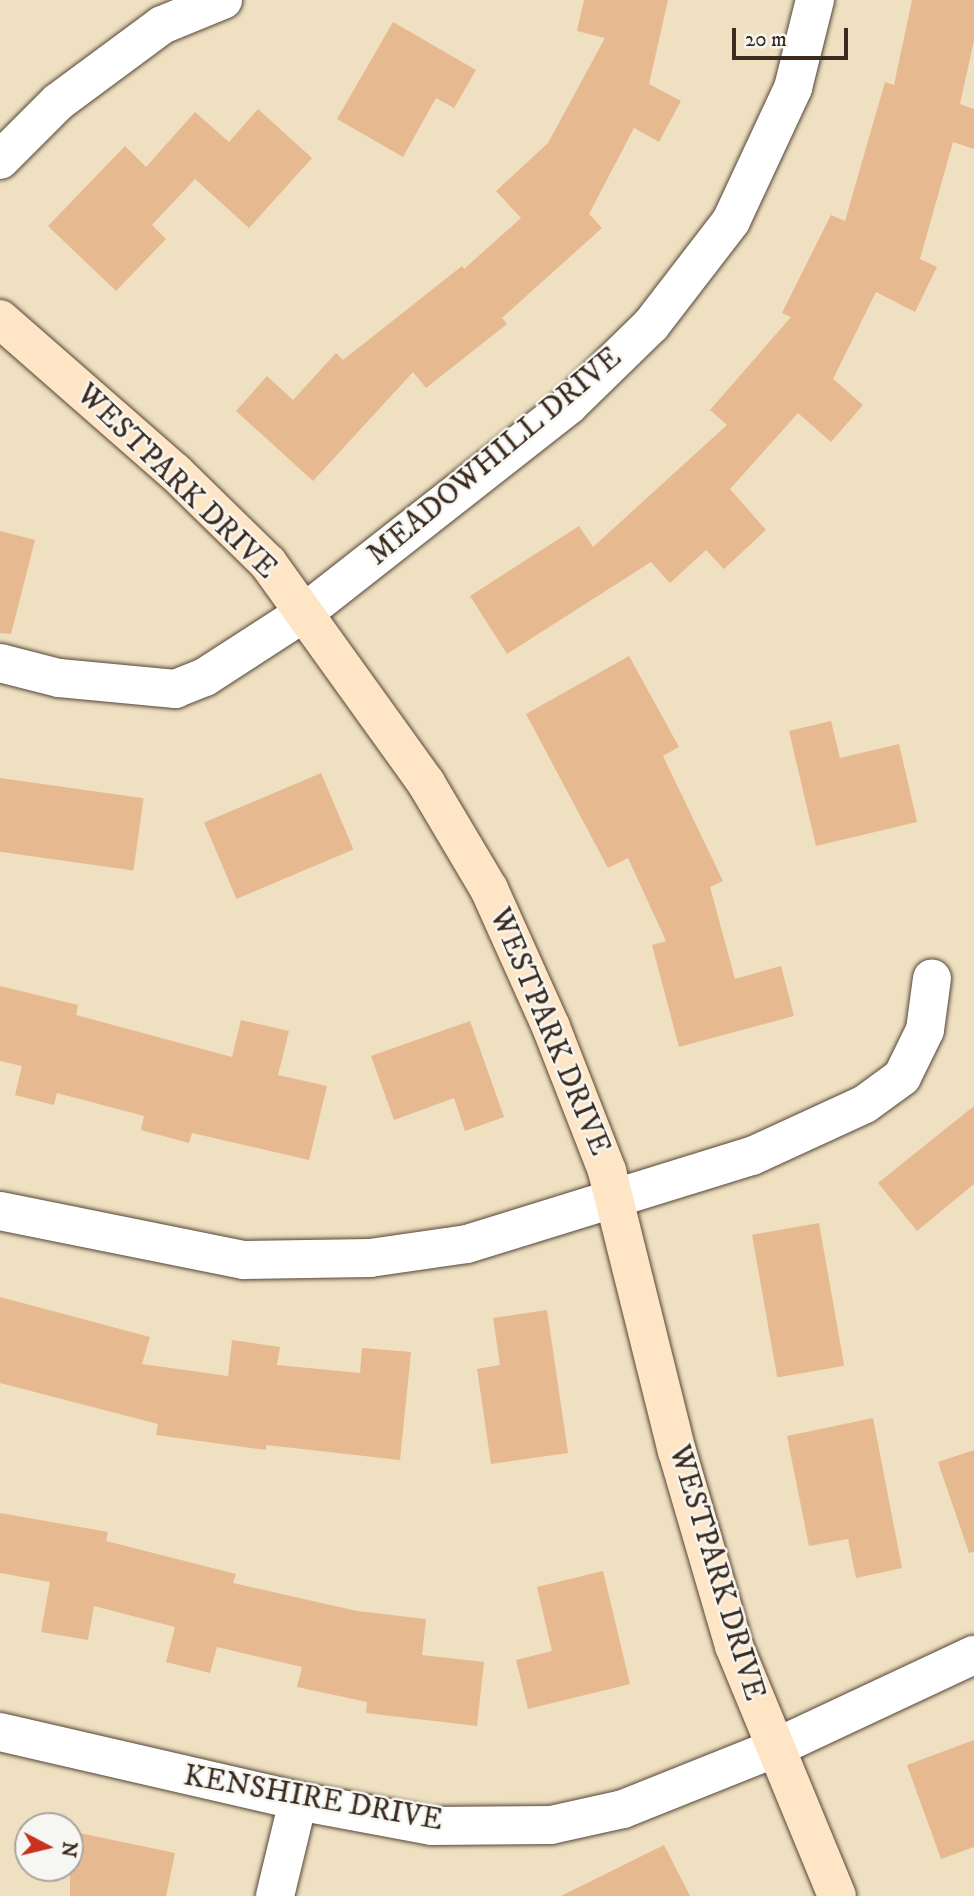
<!DOCTYPE html>
<style>
body{margin:0}
#map{position:relative;width:974px;height:1896px;overflow:hidden;background:#eee0c1;font-family:"IM FELL DW Pica",serif}
div>[style]{position:absolute}
.building>*{inset:0;background:#e7b991;transform-origin:0 0}
.roads{filter:drop-shadow(0 0 2px #564536) drop-shadow(0 0 2px #564536)}
.street>*{height:38px;margin:-19px;padding:0 19px;transform-origin:19px;border-radius:19px;background:#fff}
.secondary>*{height:38px;margin:-19px;padding:0 19px;transform-origin:19px;border-radius:19px;background:#fde5c5}
span{translate:-50% -50%;white-space:nowrap;text-align:center;line-height:1.15;-webkit-text-stroke:5px #f6f6f2;paint-order:stroke}
.street-label{font-size:30px;color:#3b2a1e}
.north{position:absolute;left:14px;top:1812px;width:70px;height:70px;box-sizing:border-box;background:#f6f6f2;border:2px solid #aba49d;border-radius:50%;rotate:97deg;font-size:19px;font-weight:700;line-height:28px;text-align:center;color:#3b2a1e}
.north::after{content:'';display:block;margin:auto;width:24px;height:32px;background:#c8321e;clip-path:polygon(50% 0,100% 100%,50% 72%,0 100%)}
.scale{position:absolute;left:732px;top:28px;width:116px;height:32px;box-sizing:border-box;border:4px solid #3b2a1e;border-top:0;padding-left:9px;font-size:21px;line-height:24px;white-space:nowrap;color:#3b2a1e;-webkit-text-stroke:5px #f6f6f2;paint-order:stroke}
</style>
<div id="map">
<div class="building">
<i style="clip-path:polygon(584px 0,668px 0,649px 84px,681px 101px,659px 142px,634px 128px,589px 214px,602px 228px,502px 318px,507px 324px,426px 388px,413px 372px,313px 481px,236px 411px,267px 376px,293px 400px,336px 353px,343px 360px,462px 266px,464px 269px,521px 218px,496px 191px,548px 143px,605px 38px,577px 31px)"></i>
<i style="clip-path:polygon(912px 0,974px 0,974px 40px,960px 104px,974px 109px,974px 149px,953px 142px,920px 259px,937px 267px,915px 312px,876px 292px,833px 379px,863px 405px,831px 442px,798px 413px,730px 489px,766px 530px,724px 569px,706px 550px,670px 583px,651px 562px,507px 654px,470px 596px,579px 526px,593px 547px,727px 425px,710px 410px,791px 317px,782px 313px,831px 215px,845px 221px,885px 82px,894px 85px)"></i>
<i style="clip-path:polygon(393px 22px,476px 70px,454px 108px,436px 98px,403px 157px,337px 119px)"></i>
<i style="clip-path:polygon(258px 109px,312px 158px,249px 228px,195px 179px,152px 225px,166px 239px,116px 291px,48px 226px,125px 146px,146px 167px,195px 112px,229px 142px)"></i>
<i style="clip-path:polygon(0 531px,35px 540px,11px 634px,0 633px)"></i>
<i style="clip-path:polygon(629px 656px,679px 747px,663px 756px,723px 881px,710px 887px,735px 979px,781px 966px,794px 1016px,679px 1047px,652px 945px,666px 941px,628px 858px,608px 868px,526px 714px)"></i>
<i style="clip-path:polygon(831px 721px,840px 758px,899px 744px,917px 822px,816px 846px,789px 731px)"></i>
<i style="left:321px;top:773px;width:83px;height:127px;rotate:67deg"></i>
<i style="left:0;top:778px;width:145px;height:73px;rotate:8deg"></i>
<i style="clip-path:polygon(0 986px,78px 1005px,76px 1015px,232px 1057px,241px 1020px,289px 1031px,278px 1075px,327px 1086px,309px 1160px,192px 1133px,189px 1143px,141px 1130px,144px 1116px,57px 1093px,54px 1105px,15px 1095px,22px 1066px,0 1061px)"></i>
<i style="clip-path:polygon(470px 1021px,504px 1117px,465px 1131px,454px 1098px,394px 1120px,371px 1056px)"></i>
<i style="clip-path:polygon(974px 1106px,974px 1184px,917px 1231px,878px 1183px)"></i>
<i style="left:819px;top:1223px;width:145px;height:68px;rotate:80deg"></i>
<i style="clip-path:polygon(0 1297px,150px 1337px,142px 1364px,228px 1376px,232px 1340px,280px 1347px,277px 1365px,360px 1373px,362px 1348px,411px 1352px,400px 1460px,266px 1445px,266px 1450px,156px 1435px,158px 1424px,0 1383px)"></i>
<i style="clip-path:polygon(547px 1310px,568px 1453px,491px 1464px,477px 1369px,500px 1365px,493px 1318px)"></i>
<i style="clip-path:polygon(873px 1418px,902px 1568px,856px 1578px,848px 1539px,809px 1546px,787px 1436px)"></i>
<i style="clip-path:polygon(974px 1450px,974px 1552px,969px 1553px,938px 1462px)"></i>
<i style="clip-path:polygon(0 1513px,108px 1532px,106px 1541px,236px 1574px,233px 1583px,357px 1611px,426px 1619px,422px 1655px,484px 1662px,477px 1726px,366px 1713px,367px 1702px,297px 1687px,302px 1667px,217px 1647px,210px 1673px,166px 1662px,175px 1627px,94px 1606px,88px 1640px,41px 1632px,50px 1582px,0 1573px)"></i>
<i style="clip-path:polygon(603px 1571px,630px 1684px,528px 1709px,516px 1660px,552px 1651px,537px 1587px)"></i>
<i style="clip-path:polygon(974px 1740px,974px 1847px,941px 1859px,907px 1765px)"></i>
<i style="clip-path:polygon(70px 1831px,175px 1853px,166px 1896px,70px 1896px)"></i>
<i style="clip-path:polygon(664px 1845px,690px 1896px,561px 1896px)"></i>
</div>
<div class="roads">
<div class="street">
<i style="left:0;top:160px;width:82px;rotate:-45deg"></i>
<i style="left:58px;top:102px;width:129px;rotate:-36.5deg"></i>
<i style="left:162px;top:25px;width:66px;rotate:-22.3deg"></i>
<i style="left:0;top:663px;width:61px;rotate:14.3deg"></i>
<i style="left:59px;top:678px;width:117px;rotate:5.4deg"></i>
<i style="left:175px;top:689px;width:32px;rotate:-22deg"></i>
<i style="left:205px;top:677px;width:118px;rotate:-32.9deg"></i>
<i style="left:304px;top:613px;width:337px;rotate:-38.1deg"></i>
<i style="left:569px;top:405px;width:115px;rotate:-44.3deg"></i>
<i style="left:651px;top:325px;width:131px;rotate:-52.4deg"></i>
<i style="left:731px;top:221px;width:147px;rotate:-65deg"></i>
<i style="left:793px;top:88px;width:91px;rotate:-76deg"></i>
<i style="left:0;top:1211px;width:249px;rotate:11.4deg"></i>
<i style="left:244px;top:1260px;width:126px;rotate:-0.9deg"></i>
<i style="left:370px;top:1258px;width:98px;rotate:-8.2deg"></i>
<i style="left:467px;top:1244px;width:298px;rotate:-17.2deg"></i>
<i style="left:752px;top:1156px;width:124px;rotate:-24.7deg"></i>
<i style="left:865px;top:1104px;width:46px;rotate:-36.1deg"></i>
<i style="left:902px;top:1077px;width:52px;rotate:-63.9deg"></i>
<i style="left:925px;top:1030px;width:52px;rotate:-82.3deg"></i>
<i style="left:0;top:1732px;width:306px;rotate:13deg"></i>
<i style="left:298px;top:1801px;width:135px;rotate:10.6deg"></i>
<i style="left:431px;top:1826px;width:120px;rotate:-0.5deg"></i>
<i style="left:551px;top:1825px;width:74px;rotate:-12.5deg"></i>
<i style="left:623px;top:1809px;width:162px;rotate:-21.8deg"></i>
<i style="left:773px;top:1749px;width:222px;rotate:-25.1deg"></i>
<i style="left:275px;top:1896px;width:98px;rotate:-76.4deg"></i>
</div>
<div class="secondary">
<i style="left:0;top:319px;width:232px;rotate:41.2deg"></i>
<i style="left:175px;top:472px;width:130px;rotate:44.4deg"></i>
<i style="left:268px;top:563px;width:271px;rotate:54.3deg"></i>
<i style="left:426px;top:783px;width:123px;rotate:59.3deg"></i>
<i style="left:489px;top:889px;width:151px;rotate:65.8deg"></i>
<i style="left:551px;top:1027px;width:155px;rotate:68.7deg"></i>
<i style="left:607px;top:1171px;width:289px;rotate:76deg"></i>
<i style="left:677px;top:1451px;width:203px;rotate:73.7deg"></i>
<i style="left:734px;top:1646px;width:270px;rotate:67.6deg"></i>
</div>
</div>
<div class="street-label">
<span style="left:495px;top:457px;rotate:-40deg">MEADOWHILL DRIVE</span>
<span style="left:176px;top:482px;rotate:44deg">WESTPARK DRIVE</span>
<span style="left:549px;top:1032px;rotate:67deg">WESTPARK DRIVE</span>
<span style="left:716px;top:1573px;rotate:73deg">WESTPARK DRIVE</span>
<span style="left:313px;top:1799px;rotate:10deg">KENSHIRE DRIVE</span>
</div>
<div class="north">N</div>
<div class="scale">20 m</div>
</div>
